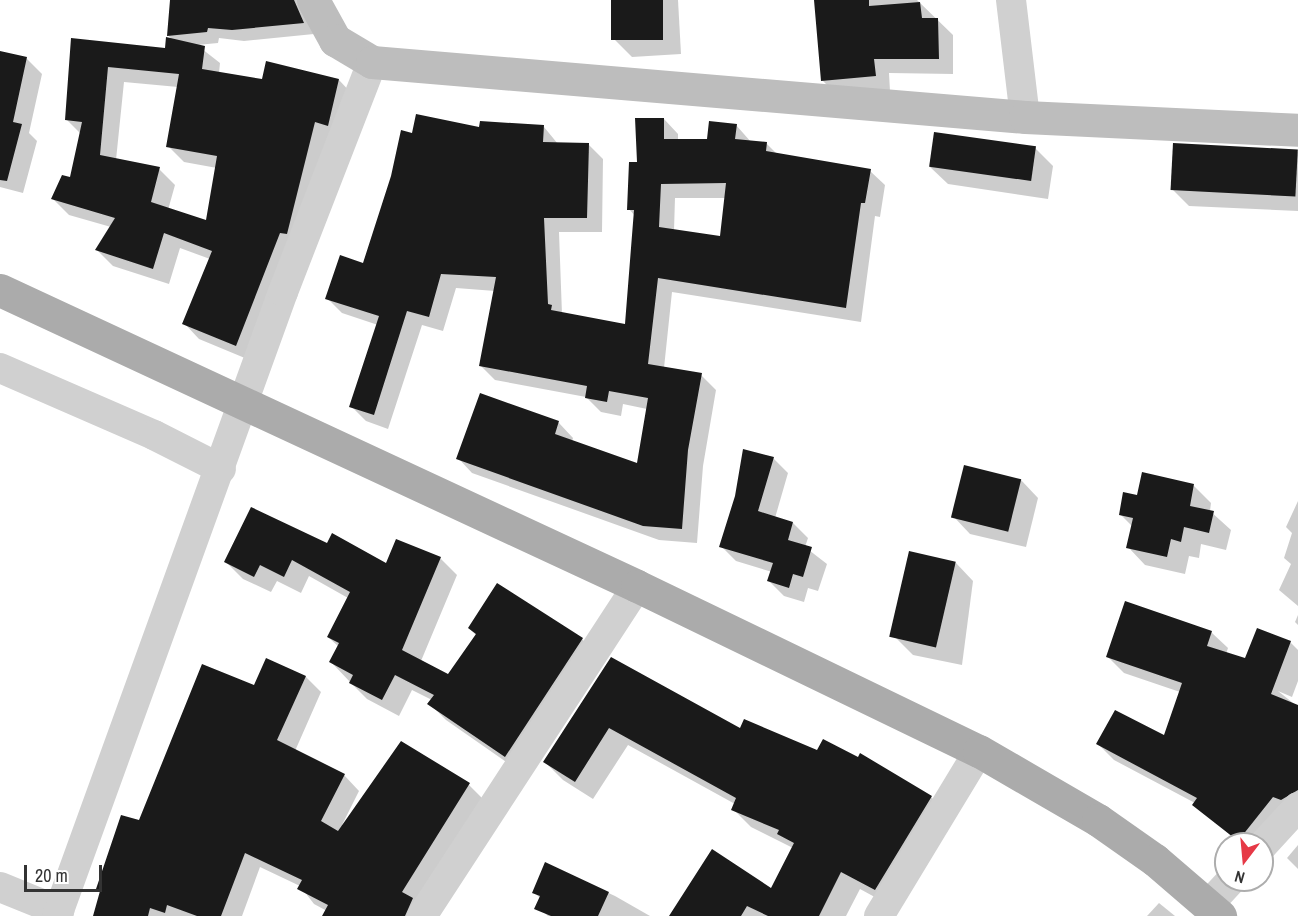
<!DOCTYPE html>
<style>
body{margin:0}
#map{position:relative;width:1298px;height:916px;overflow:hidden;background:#fff;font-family:"Archivo Narrow",sans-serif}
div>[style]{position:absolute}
.shadow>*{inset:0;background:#0003}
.building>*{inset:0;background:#1a1a1a;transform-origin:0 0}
.street>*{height:30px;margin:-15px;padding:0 15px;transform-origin:15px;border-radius:15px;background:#d0d0d0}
.secondary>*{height:33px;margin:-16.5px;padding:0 16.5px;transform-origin:16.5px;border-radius:16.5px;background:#bdbdbd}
.primary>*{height:33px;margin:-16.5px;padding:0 16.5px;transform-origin:16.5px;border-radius:16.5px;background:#ababab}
span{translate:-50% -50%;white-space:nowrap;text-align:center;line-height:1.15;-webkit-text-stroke:6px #fff;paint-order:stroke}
.north{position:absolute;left:1214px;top:832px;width:60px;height:60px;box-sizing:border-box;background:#fff;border:2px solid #adadad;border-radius:50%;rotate:196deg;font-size:16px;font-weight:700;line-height:24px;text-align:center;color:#333}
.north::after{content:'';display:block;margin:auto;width:21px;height:27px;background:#e63946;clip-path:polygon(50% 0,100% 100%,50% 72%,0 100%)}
.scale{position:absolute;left:24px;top:865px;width:78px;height:27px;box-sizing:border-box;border:3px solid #333;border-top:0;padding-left:8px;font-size:18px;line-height:21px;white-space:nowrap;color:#333;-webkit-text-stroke:4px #fff;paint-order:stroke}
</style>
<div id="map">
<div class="shadow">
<i style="clip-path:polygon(evenodd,171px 0,310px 0,314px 34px,244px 41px,219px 38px,218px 43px,197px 45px,220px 63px,219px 73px,263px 81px,339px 80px,354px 96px,252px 361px,199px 339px,184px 323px,210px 259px,180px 248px,169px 284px,113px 266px,97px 250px,111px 227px,69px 215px,53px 199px,71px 179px,81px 134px,67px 120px,72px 40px,167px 50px,172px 40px,168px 35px,171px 0,124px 82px,178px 87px,168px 146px,184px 162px,217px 168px,207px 222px,168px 210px,175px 185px,159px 169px,116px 160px,124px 82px)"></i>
<i style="clip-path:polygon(612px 0,678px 0,681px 54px,632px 57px,615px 40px)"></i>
<i style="clip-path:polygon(815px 0,917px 0,953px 35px,953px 74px,889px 73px,890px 91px,837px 95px,822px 80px)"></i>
<i style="clip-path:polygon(0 52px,26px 58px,42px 74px,29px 133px,37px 141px,23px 193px,0 187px)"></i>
<i style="clip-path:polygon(evenodd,664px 119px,678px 134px,678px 141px,708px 141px,736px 125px,751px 142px,766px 143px,777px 154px,870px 171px,885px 185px,880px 217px,875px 216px,861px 322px,672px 292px,664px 368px,701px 375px,716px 390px,703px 466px,697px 543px,659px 540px,472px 473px,458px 458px,481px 395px,559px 423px,573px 438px,572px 442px,638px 465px,647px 409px,623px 404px,621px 416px,601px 412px,586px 397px,495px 380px,480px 365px,495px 291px,456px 288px,443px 331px,422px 325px,388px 429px,366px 421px,351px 406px,378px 325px,342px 313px,327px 298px,364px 265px,413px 134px,544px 127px,558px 144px,588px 144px,603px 159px,602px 232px,559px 232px,562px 314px,627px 326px,635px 216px,629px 209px,638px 164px,664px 119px,675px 198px,726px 198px,722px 237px,674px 231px,675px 198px)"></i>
<i style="clip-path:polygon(1035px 148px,1053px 166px,1048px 199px,948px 184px,930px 167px)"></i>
<i style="clip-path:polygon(1298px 152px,1298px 211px,1189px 206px,1173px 190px)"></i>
<i style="clip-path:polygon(773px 458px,788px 473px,775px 518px,793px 523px,808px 538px,805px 547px,827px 564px,818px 591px,808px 588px,804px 602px,784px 596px,769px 581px,772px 572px,736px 561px,721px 546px)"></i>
<i style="clip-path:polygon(1021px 480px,1038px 498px,1026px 547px,970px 534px,953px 516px)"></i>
<i style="clip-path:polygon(1194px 486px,1211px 503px,1210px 511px,1231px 530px,1226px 550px,1201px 544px,1199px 558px,1189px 556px,1185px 574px,1145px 565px,1128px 547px,1132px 526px,1120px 514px,1139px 497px)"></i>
<i style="clip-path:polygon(1298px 501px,1298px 606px,1279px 590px,1291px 564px,1284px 558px,1292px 533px,1286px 527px)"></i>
<i style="clip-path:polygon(327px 545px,387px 565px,440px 558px,457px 575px,421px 661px,449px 675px,477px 636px,469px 628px,582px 639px,598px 656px,522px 773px,446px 720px,429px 703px,432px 700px,412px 690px,399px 716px,367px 699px,351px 683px,331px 662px,339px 647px,328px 637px,348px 598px,309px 576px,301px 593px,277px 581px,271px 592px,243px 579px,226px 562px)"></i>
<i style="clip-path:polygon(956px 563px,973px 581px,962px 665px,913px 655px,896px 638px)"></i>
<i style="clip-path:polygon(1298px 615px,1298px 625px,1295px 622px)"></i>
<i style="clip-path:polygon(1211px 632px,1228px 648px,1226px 654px,1246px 660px,1290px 642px,1298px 650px,1298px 681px,1292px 697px,1278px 691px,1298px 707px,1298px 815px,1262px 844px,1240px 844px,1195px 803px,1114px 760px,1098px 744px,1165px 737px,1180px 692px,1124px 673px,1107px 656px)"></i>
<i style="clip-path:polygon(612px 659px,740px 730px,931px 797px,949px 815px,893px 907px,860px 889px,846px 916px,672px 916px,772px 890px,793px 848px,751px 827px,733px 809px,735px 804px,628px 745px,593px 799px,563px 780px,545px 762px)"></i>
<i style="clip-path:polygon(266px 660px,306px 677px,321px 692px,295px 751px,344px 775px,359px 791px,342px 825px,469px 785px,484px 800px,427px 916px,324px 916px,327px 911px,314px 904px,300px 886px,260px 867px,242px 916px,147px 916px,113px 904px,97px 889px,140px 822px,254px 687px)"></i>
<i style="clip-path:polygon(1298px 845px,1298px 869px,1287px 858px)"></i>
<i style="clip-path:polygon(546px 864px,615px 896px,650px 916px,548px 916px,537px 905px,540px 898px,534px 892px)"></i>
<i style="clip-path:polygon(1159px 903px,1175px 916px,1147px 916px)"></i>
</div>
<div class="building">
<i style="clip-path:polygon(170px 0,294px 0,304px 23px,232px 30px,208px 28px,207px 32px,167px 36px)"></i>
<i style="left:611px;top:0;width:52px;height:40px"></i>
<i style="clip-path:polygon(814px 0,869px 0,869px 6px,920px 2px,922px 18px,938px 18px,939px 59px,874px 59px,876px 76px,821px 81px)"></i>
<i style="clip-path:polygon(evenodd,166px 37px,205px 46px,202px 69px,262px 79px,266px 61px,339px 79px,328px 126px,315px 122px,287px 234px,280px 233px,236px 346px,182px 324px,212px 251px,164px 233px,153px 269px,95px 250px,115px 218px,51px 199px,62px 175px,70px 177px,82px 122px,65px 120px,71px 38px,165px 48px,166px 37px,108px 67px,179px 74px,166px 147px,217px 156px,206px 220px,151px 202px,160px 167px,100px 155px,108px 67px)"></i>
<i style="clip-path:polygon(0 51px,27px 57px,13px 122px,22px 124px,7px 181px,0 180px)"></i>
<i style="clip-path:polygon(evenodd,416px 114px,479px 127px,480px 121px,544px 125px,543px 142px,589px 143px,587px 218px,544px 218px,548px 304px,552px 305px,551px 310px,625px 324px,634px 210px,627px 210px,629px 162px,637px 162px,635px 118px,664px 118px,664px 139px,707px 139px,709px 121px,737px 124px,735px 139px,767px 142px,766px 151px,871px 169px,865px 203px,861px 203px,846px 308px,658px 278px,648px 364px,702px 373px,688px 450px,682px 529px,643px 526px,456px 459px,480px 393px,559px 421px,555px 434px,637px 463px,648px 398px,609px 391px,607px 402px,585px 398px,587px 386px,479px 366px,496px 277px,441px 274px,429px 317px,407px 311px,374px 415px,349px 407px,379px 316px,325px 299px,340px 255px,363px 263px,391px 176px,401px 130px,412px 133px,416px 114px,726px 183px,720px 236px,659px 227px,661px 184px,726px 183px)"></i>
<i style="left:934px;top:132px;width:103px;height:35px;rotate:8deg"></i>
<i style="left:1173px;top:143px;width:125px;height:47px;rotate:3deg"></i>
<i style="clip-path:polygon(743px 449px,774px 457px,758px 511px,793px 522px,788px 540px,812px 547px,803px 577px,793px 574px,789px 588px,767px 581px,773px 563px,719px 547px,735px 496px)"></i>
<i style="left:964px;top:465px;width:59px;height:54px;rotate:14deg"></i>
<i style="clip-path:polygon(1142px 472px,1194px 484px,1190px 506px,1214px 511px,1209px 533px,1184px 527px,1181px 542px,1171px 539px,1167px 557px,1126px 548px,1133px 518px,1119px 515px,1123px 492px,1137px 495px)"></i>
<i style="clip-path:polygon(251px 507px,327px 543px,332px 533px,386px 563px,396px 539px,441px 557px,402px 650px,448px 674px,476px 634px,468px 628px,497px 583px,583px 638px,505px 757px,427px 704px,434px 695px,395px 675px,382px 700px,349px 683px,353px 675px,329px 662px,339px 643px,327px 637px,350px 592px,292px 560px,284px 577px,260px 565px,254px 577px,224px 562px)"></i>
<i style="left:909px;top:551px;width:48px;height:88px;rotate:13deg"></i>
<i style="clip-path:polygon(1125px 601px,1212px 631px,1207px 646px,1245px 658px,1257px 628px,1291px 641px,1271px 694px,1298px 705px,1298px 790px,1281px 800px,1273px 797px,1238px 841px,1192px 805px,1197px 798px,1096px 744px,1115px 710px,1164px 735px,1182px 683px,1106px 657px)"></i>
<i style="clip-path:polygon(611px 657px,740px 728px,744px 719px,817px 750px,823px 739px,858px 757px,860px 753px,932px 796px,875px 890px,841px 872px,819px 916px,768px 916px,747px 906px,741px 916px,669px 916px,712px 849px,771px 888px,794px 843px,777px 834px,779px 830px,731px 810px,736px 798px,609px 728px,575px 782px,543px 762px)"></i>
<i style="clip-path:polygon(266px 658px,306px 676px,277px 740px,345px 774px,321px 821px,338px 831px,401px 741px,470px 783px,402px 892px,413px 898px,405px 916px,322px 916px,328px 905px,297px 889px,302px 880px,245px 853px,221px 916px,197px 916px,167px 905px,165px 913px,150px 908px,148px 916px,93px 916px,100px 891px,96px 889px,121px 815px,139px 820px,202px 664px,254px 685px)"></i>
<i style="clip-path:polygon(545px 862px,609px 892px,598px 916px,551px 916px,534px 909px,540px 896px,532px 893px)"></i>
</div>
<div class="street">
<i style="left:1011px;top:0;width:118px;rotate:83.2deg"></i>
<i style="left:0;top:368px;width:168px;rotate:23.5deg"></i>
<i style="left:154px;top:435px;width:75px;rotate:26.9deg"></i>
<i style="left:1262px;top:846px;width:53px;rotate:-47.3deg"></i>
<i style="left:0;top:887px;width:64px;rotate:22.1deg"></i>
<i style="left:1209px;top:904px;width:33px;rotate:-47deg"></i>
<i style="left:57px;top:916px;width:664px;rotate:-70.09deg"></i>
<i style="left:283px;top:292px;width:247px;rotate:-68.8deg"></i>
<i style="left:422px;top:916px;width:394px;rotate:-56.9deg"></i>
<i style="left:879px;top:916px;width:193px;rotate:-58.8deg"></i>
</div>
<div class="secondary">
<i style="left:313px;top:0;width:46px;rotate:61.2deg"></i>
<i style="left:335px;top:40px;width:43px;rotate:30.7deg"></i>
<i style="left:372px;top:62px;width:655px;rotate:4.81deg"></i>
<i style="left:1025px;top:117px;width:273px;rotate:2.7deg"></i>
</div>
<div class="primary">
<i style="left:0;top:290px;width:702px;rotate:24.92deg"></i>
<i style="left:637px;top:586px;width:380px;rotate:25.8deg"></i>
<i style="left:979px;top:751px;width:138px;rotate:30.1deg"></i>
<i style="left:1098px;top:820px;width:70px;rotate:35.1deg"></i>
<i style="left:1155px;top:860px;width:86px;rotate:40.7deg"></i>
</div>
<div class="north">N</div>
<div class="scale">20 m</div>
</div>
